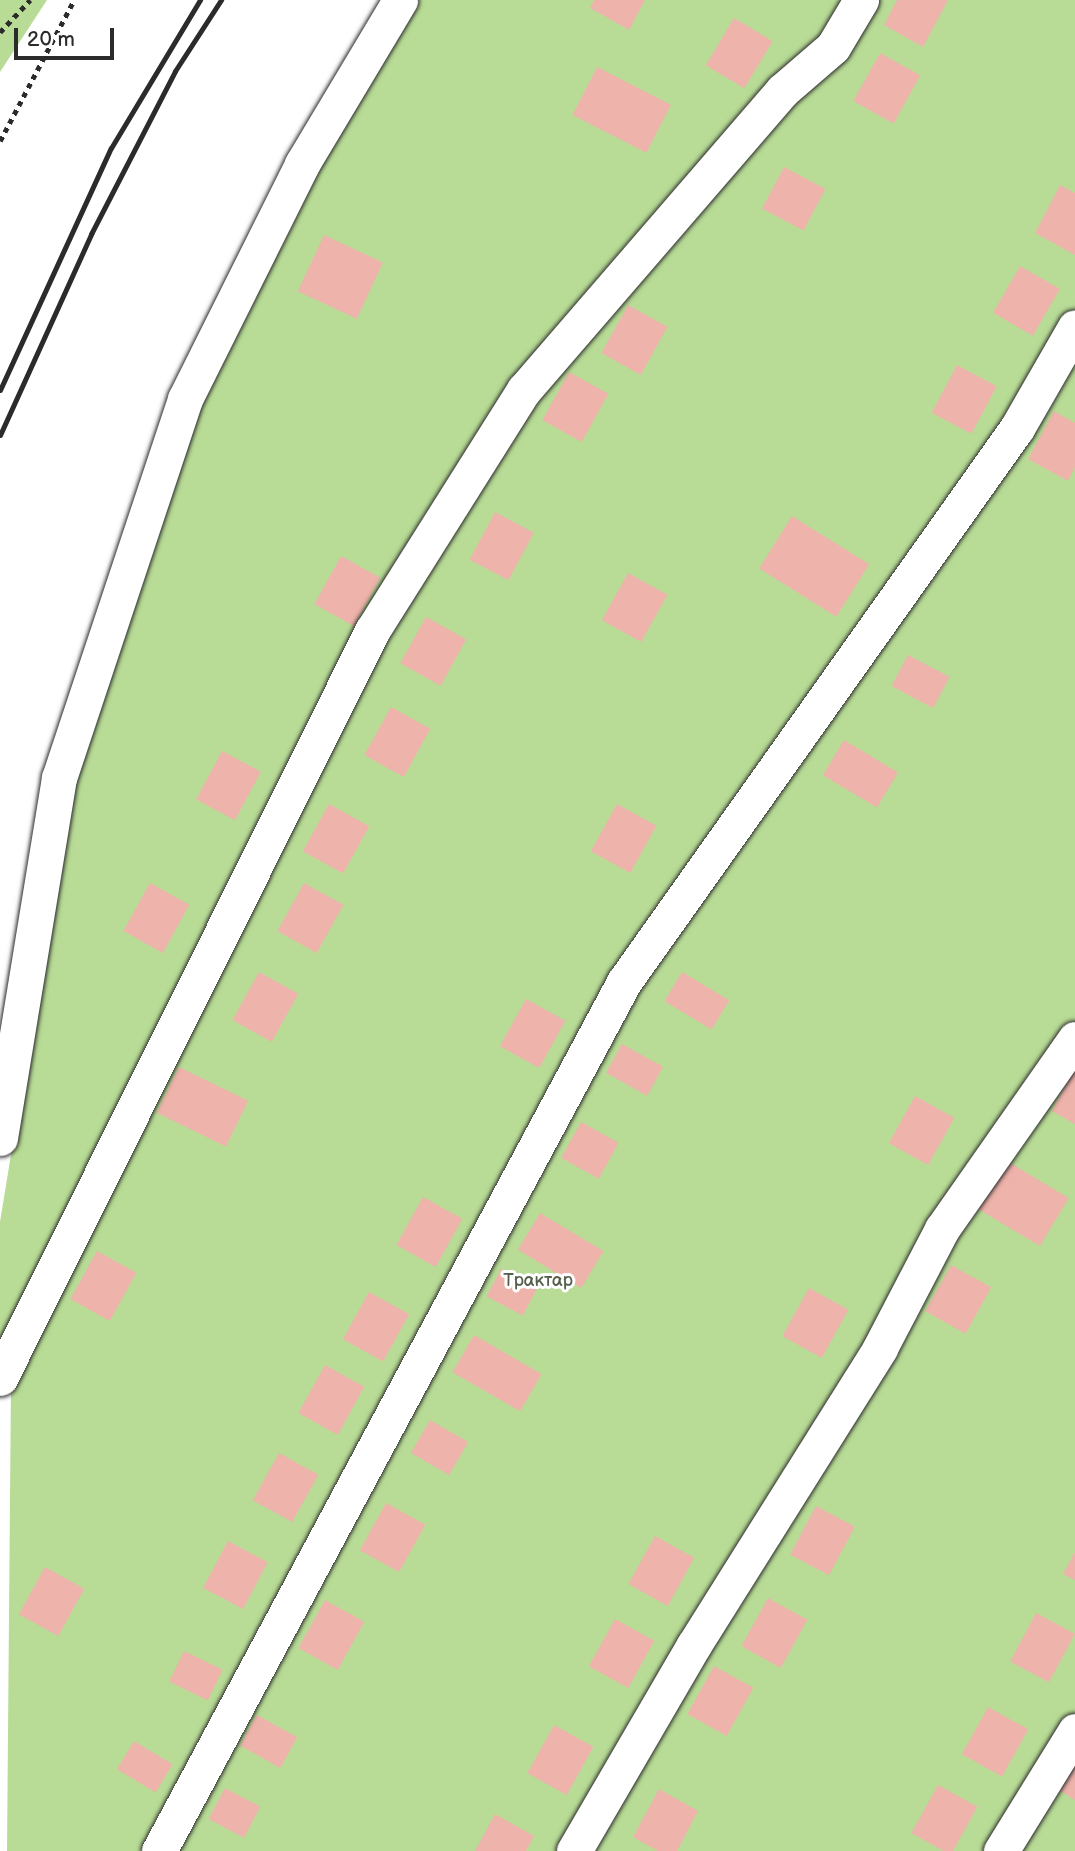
<!DOCTYPE html>
<meta charset="utf-8">
<style>
body{margin:0}
#map{position:relative;width:1075px;height:1851px;overflow:hidden;background:#fff;font-family:"Balsamiq Sans",sans-serif}
div>[style]{position:absolute}
.green>*{inset:0;background:#b8dc96}
.building>*{inset:0;background:#eeb3ab;transform-origin:0 0}
.path>*{height:4.5px;margin-top:-2.25px;transform-origin:0;background:repeating-linear-gradient(90deg,#2b2b2b 0 5px,transparent 0 10px)}
.roads{filter:drop-shadow(0 0 2px #2b2b2b) drop-shadow(0 0 2px #2b2b2b)}
.street>*{height:35px;margin:-17.5px;padding:0 17.5px;transform-origin:17.5px;border-radius:17.5px;background:#fff}
.rail>*{height:5px;margin:-2.5px;padding:0 2.5px;transform-origin:2.5px;border-radius:2.5px;background:#2b2b2b}
span{translate:-50% -50%;white-space:nowrap;text-align:center;line-height:1.15;-webkit-text-stroke:6px #fff;paint-order:stroke}
.park-label{font-size:18px;color:#55604b}
.scale{position:absolute;left:14px;top:28px;width:100px;height:32px;box-sizing:border-box;border:4px solid #2b2b2b;border-top:0;padding-left:9px;font-size:21px;line-height:24px;white-space:nowrap;color:#2b2b2b;-webkit-text-stroke:5px #fff;paint-order:stroke}
</style>
<div id="map">
<div class="green">
<i style="clip-path:polygon(0 0,47px 0,0 72px)"></i>
<i style="clip-path:polygon(416px 0,1075px 0,1075px 1851px,7px 1851px,11px 1381px,0 1338px,0 1222px,72px 781px,197px 404px,313px 170px)"></i>
</div>
<div class="building">
<i style="clip-path:polygon(594px 0,645px 0,629px 30px,590px 8px)"></i>
<i style="clip-path:polygon(897px 0,948px 0,923px 47px,884px 25px)"></i>
<i style="left:734px;top:18px;width:45px;height:55px;rotate:31deg"></i>
<i style="left:880px;top:53px;width:46px;height:55px;rotate:29deg"></i>
<i style="left:597px;top:67px;width:83px;height:54px;rotate:27deg"></i>
<i style="left:784px;top:167px;width:47px;height:47px;rotate:28deg"></i>
<i style="clip-path:polygon(1060px 185px,1075px 193px,1075px 255px,1035px 233px)"></i>
<i style="left:324px;top:235px;width:65px;height:62px;rotate:25deg"></i>
<i style="left:1020px;top:266px;width:46px;height:54px;rotate:30deg"></i>
<i style="left:628px;top:305px;width:45px;height:55px;rotate:29deg"></i>
<i style="left:957px;top:365px;width:45px;height:54px;rotate:28deg"></i>
<i style="left:569px;top:372px;width:45px;height:55px;rotate:29deg"></i>
<i style="clip-path:polygon(1054px 411px,1075px 423px,1075px 467px,1068px 481px,1028px 459px)"></i>
<i style="left:495px;top:512px;width:44px;height:54px;rotate:28deg"></i>
<i style="left:792px;top:516px;width:91px;height:62px;rotate:32deg"></i>
<i style="left:341px;top:556px;width:45px;height:55px;rotate:29deg"></i>
<i style="left:628px;top:573px;width:45px;height:54px;rotate:29deg"></i>
<i style="left:426px;top:617px;width:46px;height:53px;rotate:29deg"></i>
<i style="left:908px;top:655px;width:47px;height:35px;rotate:28deg"></i>
<i style="left:391px;top:707px;width:45px;height:55px;rotate:29deg"></i>
<i style="left:844px;top:740px;width:63px;height:41px;rotate:31deg"></i>
<i style="left:222px;top:751px;width:44px;height:55px;rotate:28deg"></i>
<i style="left:329px;top:804px;width:46px;height:54px;rotate:29deg"></i>
<i style="left:617px;top:804px;width:45px;height:54px;rotate:29deg"></i>
<i style="left:150px;top:883px;width:45px;height:55px;rotate:29deg"></i>
<i style="left:304px;top:883px;width:45px;height:55px;rotate:29deg"></i>
<i style="left:259px;top:972px;width:45px;height:55px;rotate:29deg"></i>
<i style="left:682px;top:972px;width:55px;height:34px;rotate:31deg"></i>
<i style="left:526px;top:999px;width:45px;height:54px;rotate:29deg"></i>
<i style="left:622px;top:1044px;width:47px;height:33px;rotate:29deg"></i>
<i style="left:179px;top:1067px;width:77px;height:51px;rotate:26deg"></i>
<i style="clip-path:polygon(1075px 1067px,1075px 1124px,1052px 1111px)"></i>
<i style="left:915px;top:1096px;width:45px;height:54px;rotate:29deg"></i>
<i style="left:581px;top:1122px;width:43px;height:41px;rotate:29deg"></i>
<i style="left:1007px;top:1161px;width:72px;height:56px;rotate:31deg"></i>
<i style="left:423px;top:1197px;width:45px;height:55px;rotate:29deg"></i>
<i style="left:540px;top:1213px;width:74px;height:43px;rotate:31deg"></i>
<i style="left:97px;top:1251px;width:45px;height:55px;rotate:29deg"></i>
<i style="left:951px;top:1265px;width:46px;height:53px;rotate:29deg"></i>
<i style="left:501px;top:1269px;width:41px;height:31px;rotate:28deg"></i>
<i style="left:809px;top:1288px;width:45px;height:55px;rotate:29deg"></i>
<i style="left:369px;top:1292px;width:46px;height:54px;rotate:29deg"></i>
<i style="left:474px;top:1335px;width:78px;height:43px;rotate:30deg"></i>
<i style="left:325px;top:1365px;width:45px;height:55px;rotate:29deg"></i>
<i style="left:430px;top:1420px;width:44px;height:38px;rotate:30deg"></i>
<i style="left:279px;top:1453px;width:45px;height:54px;rotate:29deg"></i>
<i style="left:386px;top:1503px;width:45px;height:54px;rotate:29deg"></i>
<i style="left:816px;top:1506px;width:44px;height:55px;rotate:28deg"></i>
<i style="left:655px;top:1536px;width:45px;height:55px;rotate:29deg"></i>
<i style="left:228px;top:1541px;width:45px;height:53px;rotate:28deg"></i>
<i style="clip-path:polygon(1075px 1552px,1075px 1580px,1063px 1574px)"></i>
<i style="left:45px;top:1567px;width:45px;height:54px;rotate:29deg"></i>
<i style="left:768px;top:1598px;width:45px;height:55px;rotate:29deg"></i>
<i style="left:325px;top:1600px;width:45px;height:55px;rotate:29deg"></i>
<i style="left:1036px;top:1613px;width:44px;height:55px;rotate:28deg"></i>
<i style="left:615px;top:1619px;width:45px;height:54px;rotate:29deg"></i>
<i style="left:184px;top:1651px;width:43px;height:34px;rotate:26deg"></i>
<i style="left:714px;top:1666px;width:45px;height:55px;rotate:29deg"></i>
<i style="left:988px;top:1707px;width:46px;height:54px;rotate:29deg"></i>
<i style="left:257px;top:1715px;width:46px;height:35px;rotate:29deg"></i>
<i style="left:554px;top:1725px;width:45px;height:55px;rotate:29deg"></i>
<i style="left:134px;top:1741px;width:45px;height:33px;rotate:31deg"></i>
<i style="clip-path:polygon(1075px 1762px,1075px 1800px,1053px 1786px)"></i>
<i style="left:938px;top:1785px;width:45px;height:55px;rotate:29deg"></i>
<i style="left:225px;top:1788px;width:40px;height:35px;rotate:28deg"></i>
<i style="clip-path:polygon(659px 1789px,698px 1811px,677px 1851px,658px 1851px,633px 1837px)"></i>
<i style="clip-path:polygon(495px 1814px,534px 1836px,526px 1851px,475px 1851px)"></i>
</div>
<div class="path">
<i style="left:0;top:32px;width:44px;rotate:-46.8deg"></i>
<i style="left:0;top:141px;width:159px;rotate:-62.3deg"></i>
</div>
<div class="roads">
<div class="street">
<i style="left:0;top:1138px;width:365px;rotate:-80.7deg"></i>
<i style="left:59px;top:778px;width:399px;rotate:-71.6deg"></i>
<i style="left:185px;top:399px;width:263px;rotate:-63.5deg"></i>
<i style="left:302px;top:164px;width:191px;rotate:-59.1deg"></i>
<i style="left:0;top:1378px;width:835px;rotate:-63.53deg"></i>
<i style="left:372px;top:631px;width:285px;rotate:-57.8deg"></i>
<i style="left:524px;top:390px;width:395px;rotate:-49.2deg"></i>
<i style="left:782px;top:91px;width:67px;rotate:-40.8deg"></i>
<i style="left:833px;top:47px;width:55px;rotate:-59.2deg"></i>
<i style="left:159px;top:1851px;width:986px;rotate:-61.85deg"></i>
<i style="left:624px;top:982px;width:679px;rotate:-54.65deg"></i>
<i style="left:1017px;top:428px;width:116px;rotate:-60.1deg"></i>
<i style="left:574px;top:1851px;width:238px;rotate:-59.8deg"></i>
<i style="left:694px;top:1645px;width:350px;rotate:-57.9deg"></i>
<i style="left:880px;top:1348px;width:134px;rotate:-62.5deg"></i>
<i style="left:942px;top:1229px;width:232px;rotate:-55deg"></i>
<i style="left:1001px;top:1851px;width:141px;rotate:-58.3deg"></i>
</div>
</div>
<div class="rail">
<i style="left:0;top:390px;width:266px;rotate:-65.4deg"></i>
<i style="left:111px;top:148px;width:173px;rotate:-59deg"></i>
<i style="left:0;top:435px;width:221px;rotate:-65.6deg"></i>
<i style="left:91px;top:234px;width:183px;rotate:-62.7deg"></i>
<i style="left:175px;top:71px;width:85px;rotate:-57.1deg"></i>
</div>
<div class="park-label">
<span style="left:538px;top:1281px">Трактар</span>
</div>
<div class="scale">20 m</div>
</div>
